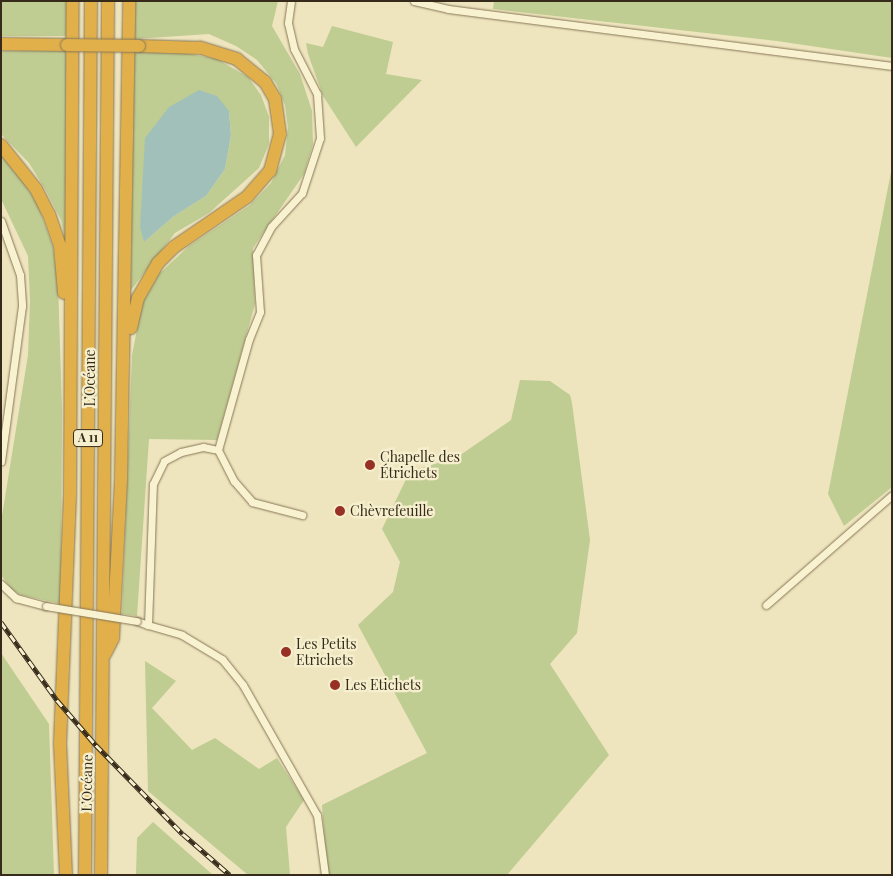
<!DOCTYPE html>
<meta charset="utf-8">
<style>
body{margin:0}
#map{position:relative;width:893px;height:876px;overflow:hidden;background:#eee5be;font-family:"Playfair Display",serif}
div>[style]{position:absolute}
.green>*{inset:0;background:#bfcc92;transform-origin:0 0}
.water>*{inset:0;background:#a1c0ba}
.roads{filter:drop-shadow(0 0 1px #877656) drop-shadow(0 0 1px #877656)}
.minor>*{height:7px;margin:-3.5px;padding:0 3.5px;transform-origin:3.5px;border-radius:3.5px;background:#f9f2d1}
.motorway>*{height:12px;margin:-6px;padding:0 6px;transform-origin:6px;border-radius:6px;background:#e1b04b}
.rail>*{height:4.5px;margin-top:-2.25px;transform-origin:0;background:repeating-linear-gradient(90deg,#f6efcd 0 8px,#362b1b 0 16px);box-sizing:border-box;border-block:1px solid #362b1b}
.bridges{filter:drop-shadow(0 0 1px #877656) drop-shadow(0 0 1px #877656)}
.minor-bridge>*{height:7px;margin:-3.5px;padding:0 3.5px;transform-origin:3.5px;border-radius:3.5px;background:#f9f2d1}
.motorway-bridge>*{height:12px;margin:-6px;padding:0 6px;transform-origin:6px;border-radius:6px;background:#e1b04b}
.dots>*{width:14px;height:14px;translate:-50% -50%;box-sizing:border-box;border:2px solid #f6efcd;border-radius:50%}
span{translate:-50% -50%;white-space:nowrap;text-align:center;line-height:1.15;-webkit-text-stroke:4.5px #f6efcd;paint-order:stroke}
.shield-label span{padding:1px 4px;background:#f6efcd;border:1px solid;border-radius:4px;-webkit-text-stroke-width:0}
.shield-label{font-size:12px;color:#362b1b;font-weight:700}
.street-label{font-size:14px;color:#362b1b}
.poi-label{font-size:14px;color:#362b1b}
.left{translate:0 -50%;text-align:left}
.frame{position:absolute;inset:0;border:2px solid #362b1b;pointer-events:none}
</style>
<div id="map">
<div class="green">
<i style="left:1px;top:1px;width:66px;height:35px"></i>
<i style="clip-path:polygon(135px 1px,278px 1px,272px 26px,300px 74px,312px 111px,313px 144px,304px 174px,253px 248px,255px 304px,217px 440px,149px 439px,137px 616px,122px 614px,132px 355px,142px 304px,159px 274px,189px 246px,250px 205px,271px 183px,285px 155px,288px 128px,285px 105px,276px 83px,257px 60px,236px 46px,209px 34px,134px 39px)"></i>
<i style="clip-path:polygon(494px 1px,892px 1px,892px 58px,777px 41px,493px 9px)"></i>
<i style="clip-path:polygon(332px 26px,393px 42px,386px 74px,422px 80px,356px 147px,323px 96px,308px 54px,306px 43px,323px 47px)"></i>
<i style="clip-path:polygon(1px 51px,66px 51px,67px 248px,61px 220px,45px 189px,29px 163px,1px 134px)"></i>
<i style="clip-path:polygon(evenodd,132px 51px,184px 53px,217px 59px,248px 77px,261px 95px,269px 117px,269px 144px,259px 168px,209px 213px,175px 233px,131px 290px,132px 51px,229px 111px,231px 135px,225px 169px,206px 196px,174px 216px,144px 242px,229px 111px)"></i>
<i style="clip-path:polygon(1px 155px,17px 171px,38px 205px,53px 247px,58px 282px,62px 408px,61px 604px,21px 595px,12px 590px,1px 575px,1px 522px,28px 355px,30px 300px,28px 256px,1px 199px)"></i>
<i style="clip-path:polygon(892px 167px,892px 487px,844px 526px,828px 494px)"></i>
<i style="clip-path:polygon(520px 380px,550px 381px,570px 395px,572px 403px,590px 540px,577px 633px,550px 664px,609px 755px,507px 875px,327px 875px,322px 805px,427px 753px,358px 625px,393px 592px,400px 562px,382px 529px,410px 471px,456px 458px,511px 420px)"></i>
<i style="clip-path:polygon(1px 653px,49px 724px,54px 875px,1px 875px)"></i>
<i style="clip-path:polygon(145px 661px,176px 681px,152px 708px,192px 750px,215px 738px,259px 769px,277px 758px,304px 800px,286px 827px,290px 875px,248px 875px,148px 791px)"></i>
<i style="clip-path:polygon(153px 822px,213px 875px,136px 875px,137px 838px)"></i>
</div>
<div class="water">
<i style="clip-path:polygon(199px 90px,217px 96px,229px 111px,231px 135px,225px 169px,206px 196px,174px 216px,144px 242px,140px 227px,145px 138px,169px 107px)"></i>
</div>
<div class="roads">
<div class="minor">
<i style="left:291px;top:1px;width:22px;rotate:98deg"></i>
<i style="left:288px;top:23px;width:27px;rotate:77deg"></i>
<i style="left:294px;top:49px;width:51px;rotate:62.9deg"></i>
<i style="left:317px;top:94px;width:44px;rotate:86.1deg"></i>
<i style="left:320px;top:138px;width:58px;rotate:108.1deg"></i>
<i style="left:302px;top:193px;width:46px;rotate:132.4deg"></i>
<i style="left:271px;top:227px;width:32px;rotate:118deg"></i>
<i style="left:256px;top:255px;width:57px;rotate:86deg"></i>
<i style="left:260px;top:312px;width:29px;rotate:112deg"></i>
<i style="left:249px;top:339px;width:115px;rotate:105.6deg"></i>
<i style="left:218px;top:450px;width:35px;rotate:63deg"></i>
<i style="left:234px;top:481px;width:28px;rotate:49deg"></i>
<i style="left:252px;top:502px;width:52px;rotate:14.6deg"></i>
<i style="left:414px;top:1px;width:35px;rotate:13deg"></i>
<i style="left:448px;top:9px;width:448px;rotate:7.3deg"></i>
<i style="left:1px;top:221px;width:57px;rotate:70.6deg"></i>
<i style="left:20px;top:275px;width:31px;rotate:86deg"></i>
<i style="left:22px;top:306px;width:157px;rotate:97.7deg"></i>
<i style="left:1px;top:584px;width:21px;rotate:43deg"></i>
<i style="left:16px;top:598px;width:31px;rotate:15deg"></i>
<i style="left:766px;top:605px;width:167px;rotate:-41.1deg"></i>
<i style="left:137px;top:621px;width:12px;rotate:20deg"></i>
<i style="left:148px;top:625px;width:141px;rotate:-88deg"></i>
<i style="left:153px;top:484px;width:25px;rotate:-64deg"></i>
<i style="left:164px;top:461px;width:19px;rotate:-28deg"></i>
<i style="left:181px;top:452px;width:23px;rotate:-13deg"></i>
<i style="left:203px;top:447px;width:15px;rotate:11deg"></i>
<i style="left:148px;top:625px;width:35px;rotate:16deg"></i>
<i style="left:182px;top:635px;width:47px;rotate:31deg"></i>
<i style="left:222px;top:659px;width:33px;rotate:51deg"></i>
<i style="left:243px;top:685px;width:150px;rotate:60.4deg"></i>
<i style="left:317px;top:815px;width:61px;rotate:82.4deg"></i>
</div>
<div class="motorway">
<i style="left:1px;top:44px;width:66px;rotate:0.9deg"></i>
<i style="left:1px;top:145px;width:56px;rotate:51.5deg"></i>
<i style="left:36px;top:189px;width:28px;rotate:63deg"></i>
<i style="left:49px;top:214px;width:34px;rotate:71deg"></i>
<i style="left:60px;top:246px;width:47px;rotate:85.1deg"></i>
<i style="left:131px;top:328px;width:31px;rotate:-77deg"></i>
<i style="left:138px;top:298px;width:40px;rotate:-60.3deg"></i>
<i style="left:158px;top:263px;width:23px;rotate:-45deg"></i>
<i style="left:174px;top:247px;width:88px;rotate:-34.4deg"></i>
<i style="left:247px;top:197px;width:35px;rotate:-49deg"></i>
<i style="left:270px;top:171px;width:38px;rotate:-75deg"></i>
<i style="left:280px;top:134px;width:35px;rotate:-98deg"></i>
<i style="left:275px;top:99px;width:20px;rotate:-120deg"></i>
<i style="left:265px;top:82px;width:36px;rotate:-141deg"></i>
<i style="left:237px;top:59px;width:39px;rotate:-163deg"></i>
<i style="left:200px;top:48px;width:61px;rotate:-178.1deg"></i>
<i style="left:105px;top:654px;width:18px;rotate:-63deg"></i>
<i style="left:113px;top:638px;width:160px;rotate:-87.1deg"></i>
<i style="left:121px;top:478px;width:477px;rotate:-89deg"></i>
<i style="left:66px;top:875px;width:131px;rotate:-92.6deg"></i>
<i style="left:60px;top:744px;width:250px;rotate:-87.7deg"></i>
<i style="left:70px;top:494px;width:493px;rotate:-89.7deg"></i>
<i style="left:85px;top:875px;width:874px;rotate:-89.61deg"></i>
<i style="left:101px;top:875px;width:874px;rotate:-89.54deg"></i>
</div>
</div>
<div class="rail">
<i style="left:1px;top:622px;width:96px;rotate:54.3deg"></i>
<i style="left:57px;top:700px;width:60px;rotate:49.1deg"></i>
<i style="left:96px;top:745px;width:124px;rotate:45.7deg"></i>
<i style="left:183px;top:834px;width:62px;rotate:41.1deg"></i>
</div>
<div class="bridges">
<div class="minor-bridge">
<i style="left:46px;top:606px;width:92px;rotate:9.4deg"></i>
</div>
<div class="motorway-bridge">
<i style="left:67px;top:45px;width:72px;rotate:0.8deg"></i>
</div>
</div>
<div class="dots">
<i style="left:370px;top:465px;background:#973125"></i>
<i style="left:340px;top:511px;background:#973125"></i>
<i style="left:286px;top:652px;background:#973125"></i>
<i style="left:335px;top:685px;background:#973125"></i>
</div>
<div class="shield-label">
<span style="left:88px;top:438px">A 11</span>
</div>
<div class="street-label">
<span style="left:90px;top:378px;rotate:-90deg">L’Océane</span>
<span style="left:87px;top:783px;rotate:-89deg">L’Océane</span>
</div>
<div class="poi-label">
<span class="left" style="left:380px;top:465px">Chapelle des<br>Étrichets</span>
<span class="left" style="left:350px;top:511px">Chèvrefeuille</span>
<span class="left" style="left:296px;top:652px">Les Petits<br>Etrichets</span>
<span class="left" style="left:345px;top:685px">Les Etichets</span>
</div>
<div class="frame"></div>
</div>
